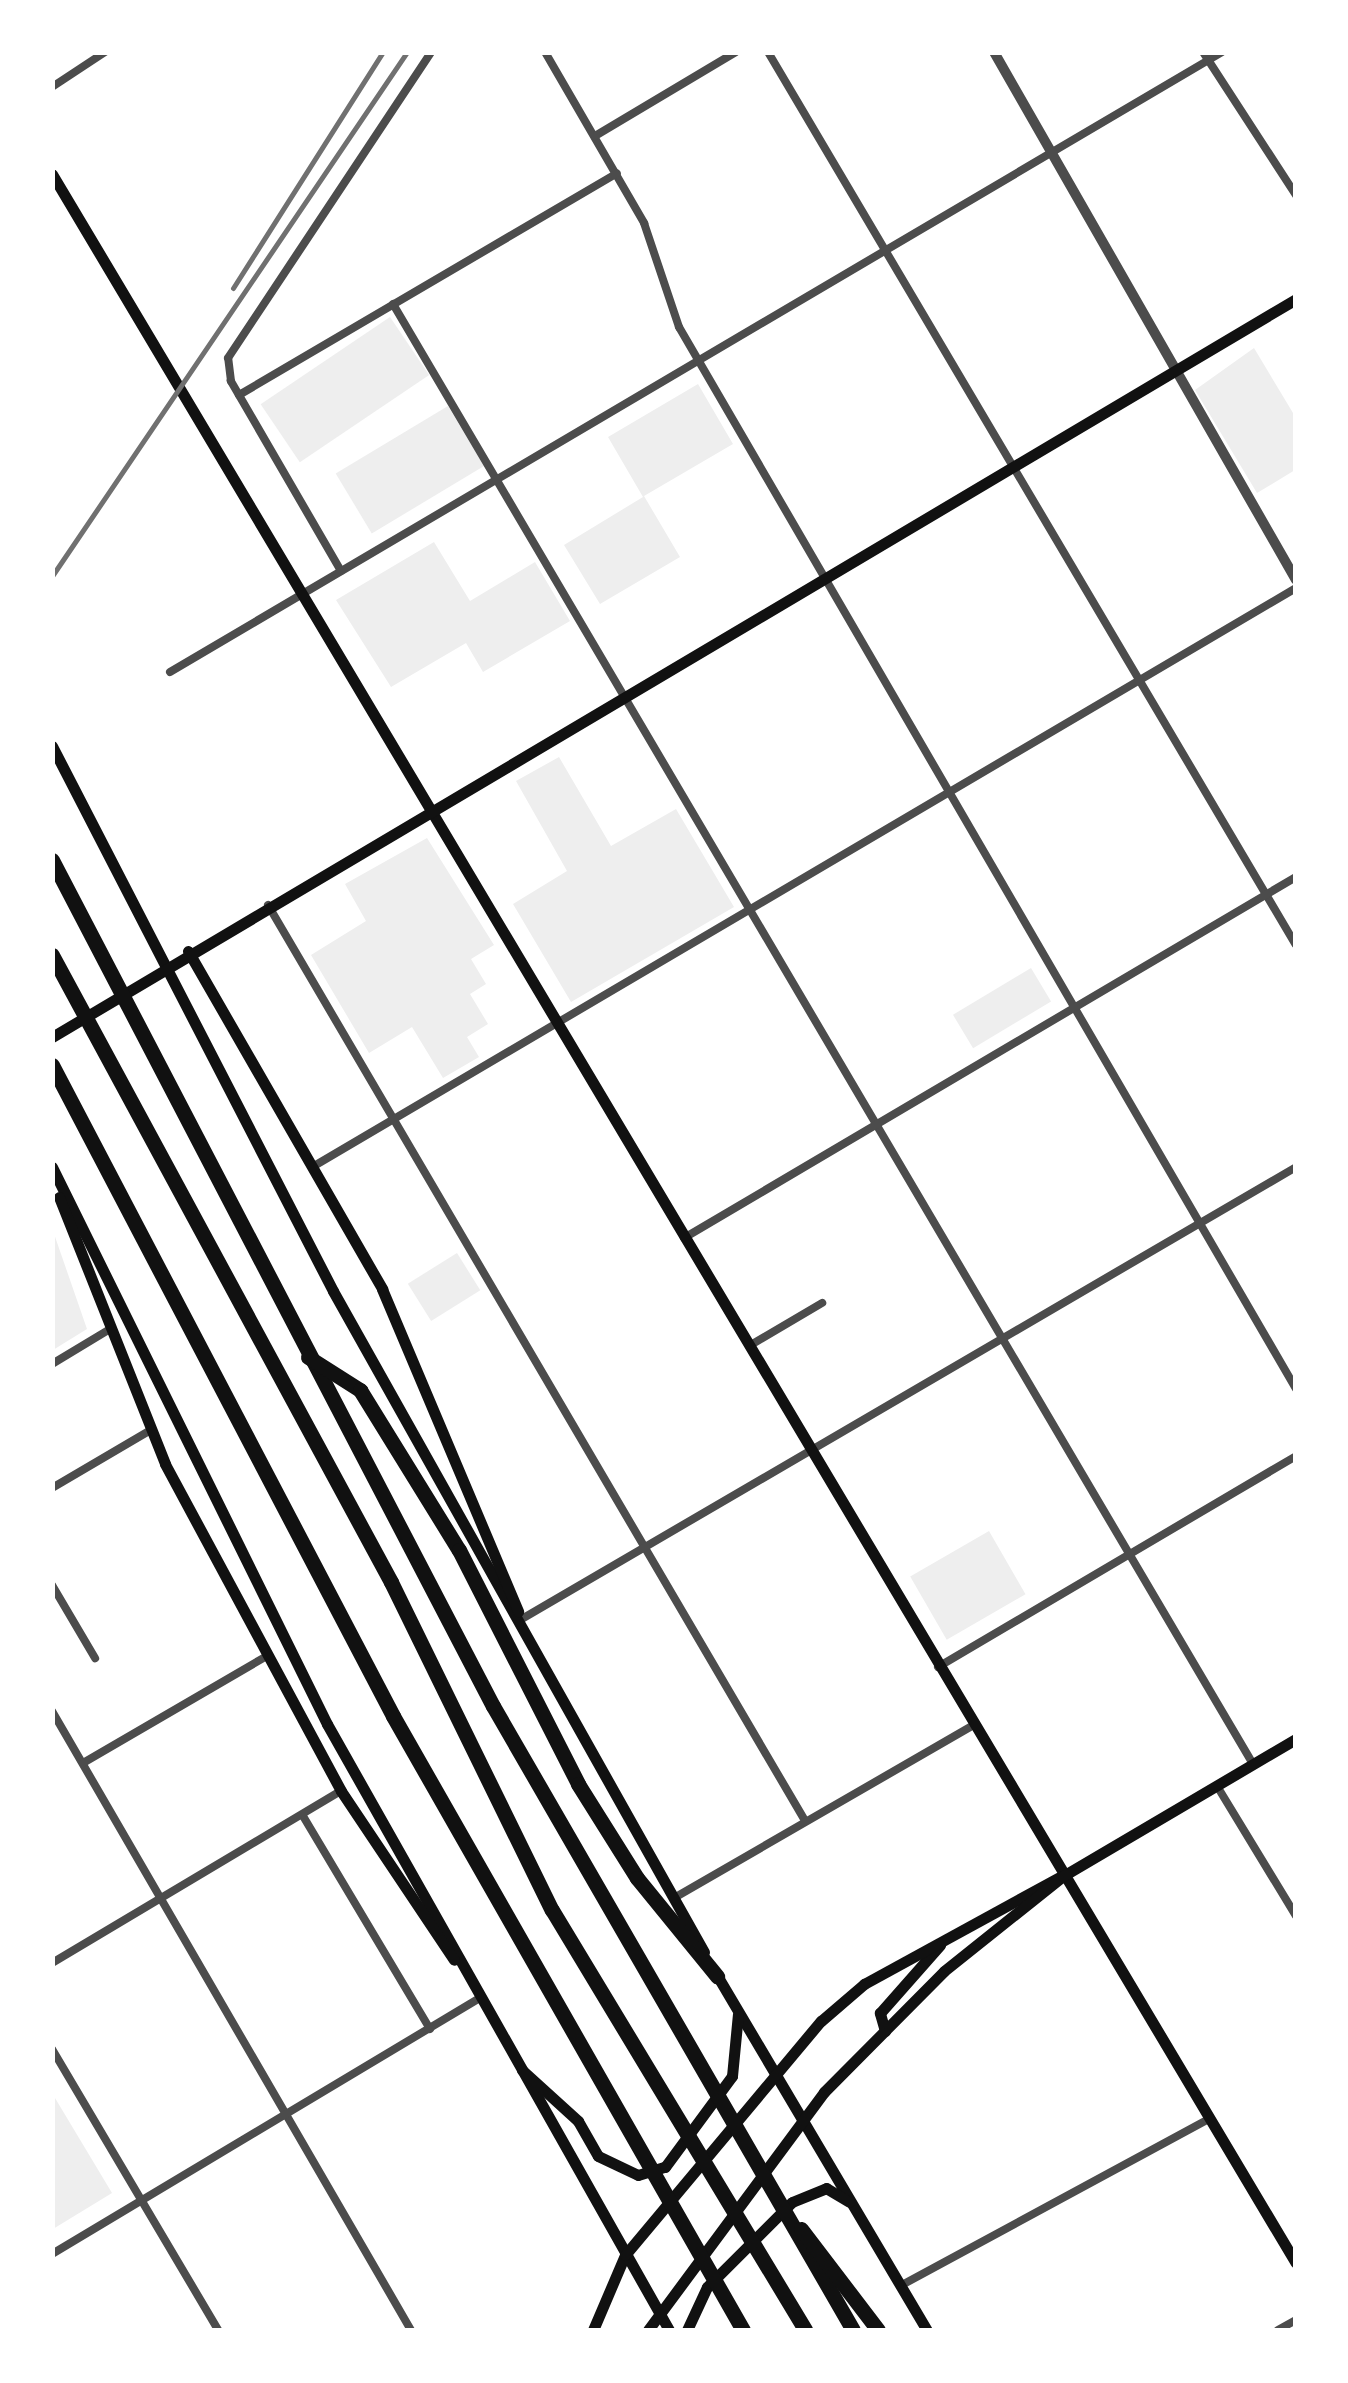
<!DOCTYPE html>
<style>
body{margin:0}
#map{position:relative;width:1348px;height:2383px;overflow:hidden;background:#fff;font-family:Merriweather,serif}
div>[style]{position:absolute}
.green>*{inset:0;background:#eee;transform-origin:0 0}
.minor>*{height:8px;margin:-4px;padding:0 4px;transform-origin:4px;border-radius:4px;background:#4c4c4c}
.tertiary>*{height:10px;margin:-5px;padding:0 5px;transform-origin:5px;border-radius:5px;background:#4c4c4c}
.secondary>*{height:11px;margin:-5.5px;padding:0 5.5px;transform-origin:5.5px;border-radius:5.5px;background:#111}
.motorway>*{height:15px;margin:-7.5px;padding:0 7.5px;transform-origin:7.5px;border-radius:7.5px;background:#111}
.rail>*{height:5px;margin:-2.5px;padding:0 2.5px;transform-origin:2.5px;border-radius:2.5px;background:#707070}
span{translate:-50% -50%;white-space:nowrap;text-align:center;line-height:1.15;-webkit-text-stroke:8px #fff;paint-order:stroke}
.frame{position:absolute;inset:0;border:55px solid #fff;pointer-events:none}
</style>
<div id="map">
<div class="green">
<i style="left:390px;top:317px;width:70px;height:156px;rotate:56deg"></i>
<i style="clip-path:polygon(1254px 348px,1296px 418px,1295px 470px,1257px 493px,1195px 390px)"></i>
<i style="clip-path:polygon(698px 384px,733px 444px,644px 496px,680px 557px,600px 604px,564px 545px,643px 497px,608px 437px)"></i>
<i style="left:448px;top:406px;width:70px;height:131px;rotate:59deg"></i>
<i style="clip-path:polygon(434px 542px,470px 601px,535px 562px,570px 621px,483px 672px,466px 643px,391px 687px,336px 600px)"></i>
<i style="clip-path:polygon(559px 757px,611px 846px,676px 809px,734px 907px,571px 1002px,513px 904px,567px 871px,516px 781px)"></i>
<i style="clip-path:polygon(427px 838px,494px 945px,471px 959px,486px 984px,470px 994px,488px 1024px,467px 1037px,479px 1057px,443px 1078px,412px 1027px,369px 1053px,311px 955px,366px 921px,345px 884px)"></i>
<i style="left:1031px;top:968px;width:39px;height:91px;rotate:59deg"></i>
<i style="clip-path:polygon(52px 1228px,87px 1329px,53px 1350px,52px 1350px)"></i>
<i style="left:457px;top:1253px;width:44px;height:58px;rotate:58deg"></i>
<i style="left:989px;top:1531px;width:73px;height:91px;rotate:60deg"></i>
<i style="clip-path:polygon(52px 2093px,112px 2193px,53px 2229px,52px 2229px)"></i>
</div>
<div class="minor">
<i style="left:545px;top:52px;width:198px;rotate:59.9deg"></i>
<i style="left:644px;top:223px;width:110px;rotate:71.4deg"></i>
<i style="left:679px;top:327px;width:1228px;rotate:59.84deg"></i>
<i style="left:768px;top:52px;width:1037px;rotate:59.41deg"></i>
<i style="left:1203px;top:52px;width:171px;rotate:57deg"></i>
<i style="left:52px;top:87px;width:64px;rotate:-33.4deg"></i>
<i style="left:595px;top:136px;width:164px;rotate:-30.8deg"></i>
<i style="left:393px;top:304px;width:1694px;rotate:59.5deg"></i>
<i style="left:239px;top:395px;width:438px;rotate:-30.4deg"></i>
<i style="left:341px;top:571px;width:220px;rotate:-120.1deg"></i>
<i style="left:231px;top:381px;width:23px;rotate:-97deg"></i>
<i style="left:228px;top:358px;width:367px;rotate:-56.4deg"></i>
<i style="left:170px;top:672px;width:1221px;rotate:-30.51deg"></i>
<i style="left:268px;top:905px;width:1060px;rotate:59.61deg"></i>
<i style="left:314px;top:1166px;width:1139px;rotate:-30.48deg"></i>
<i style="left:684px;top:1238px;width:711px;rotate:-30.54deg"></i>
<i style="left:749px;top:1346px;width:85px;rotate:-30.5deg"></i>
<i style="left:52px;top:1364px;width:68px;rotate:-31.1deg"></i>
<i style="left:52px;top:1488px;width:113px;rotate:-30.4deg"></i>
<i style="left:52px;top:1585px;width:85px;rotate:59.5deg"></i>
<i style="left:520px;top:1620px;width:899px;rotate:-30.27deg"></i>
<i style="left:938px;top:1667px;width:416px;rotate:-30.5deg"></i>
<i style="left:52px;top:1711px;width:716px;rotate:59.89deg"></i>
<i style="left:83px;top:1763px;width:211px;rotate:-30.2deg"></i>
<i style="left:1217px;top:1786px;width:152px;rotate:58.7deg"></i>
<i style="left:303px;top:1816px;width:248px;rotate:59.2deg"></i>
<i style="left:674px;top:1898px;width:342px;rotate:-30deg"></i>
<i style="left:52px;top:1963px;width:336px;rotate:-30.8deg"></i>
<i style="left:52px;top:2049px;width:326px;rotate:59.4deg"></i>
<i style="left:52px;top:2254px;width:498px;rotate:-30.9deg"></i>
<i style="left:900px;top:2286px;width:351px;rotate:-28.4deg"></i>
<i style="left:1278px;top:2330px;width:21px;rotate:-29deg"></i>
</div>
<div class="tertiary">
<i style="left:994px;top:52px;width:608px;rotate:60.23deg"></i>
</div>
<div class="secondary">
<i style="left:52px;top:174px;width:2431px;rotate:59.23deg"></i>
<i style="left:52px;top:746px;width:613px;rotate:62.72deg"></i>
<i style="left:333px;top:1291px;width:758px;rotate:60.7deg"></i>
<i style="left:188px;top:951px;width:390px;rotate:60.1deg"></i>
<i style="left:382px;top:1289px;width:350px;rotate:67.1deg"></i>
<i style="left:52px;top:1037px;width:1446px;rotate:-30.68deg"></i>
<i style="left:52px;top:1167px;width:621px;rotate:63.72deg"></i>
<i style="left:327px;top:1724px;width:696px;rotate:60.56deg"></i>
<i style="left:59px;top:1197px;width:287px;rotate:68.3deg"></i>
<i style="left:165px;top:1464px;width:371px;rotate:61.7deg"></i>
<i style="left:341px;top:1791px;width:203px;rotate:56.2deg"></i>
<i style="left:715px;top:1972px;width:416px;rotate:59.4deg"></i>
<i style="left:885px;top:2031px;width:19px;rotate:-106deg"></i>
<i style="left:880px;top:2013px;width:91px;rotate:-48.6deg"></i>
<i style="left:522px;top:2070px;width:76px;rotate:42.3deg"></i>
<i style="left:578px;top:2121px;width:40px;rotate:60.3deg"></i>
<i style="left:598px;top:2156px;width:44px;rotate:25.4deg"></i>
<i style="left:638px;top:2175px;width:28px;rotate:-17deg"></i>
<i style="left:665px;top:2167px;width:113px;rotate:-53.6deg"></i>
<i style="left:732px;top:2076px;width:62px;rotate:-84.5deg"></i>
<i style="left:593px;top:2330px;width:82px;rotate:-66.9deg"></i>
<i style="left:625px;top:2255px;width:305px;rotate:-50.1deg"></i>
<i style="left:821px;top:2021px;width:57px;rotate:-40.7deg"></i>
<i style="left:864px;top:1984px;width:225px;rotate:-28.7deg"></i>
<i style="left:648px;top:2330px;width:296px;rotate:-53.5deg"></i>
<i style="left:824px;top:2092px;width:170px;rotate:-45.2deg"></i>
<i style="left:944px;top:1971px;width:152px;rotate:-38.6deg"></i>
<i style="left:1063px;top:1876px;width:270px;rotate:-30.5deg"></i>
<i style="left:687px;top:2330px;width:47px;rotate:-65.1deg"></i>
<i style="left:707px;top:2287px;width:120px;rotate:-45deg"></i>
<i style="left:792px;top:2202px;width:37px;rotate:-22deg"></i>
<i style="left:826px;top:2188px;width:27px;rotate:31deg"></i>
</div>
<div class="motorway">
<i style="left:52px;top:860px;width:954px;rotate:62.47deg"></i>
<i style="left:493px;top:1706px;width:720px;rotate:60.02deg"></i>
<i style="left:52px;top:955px;width:713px;rotate:61.6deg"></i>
<i style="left:391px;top:1582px;width:365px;rotate:63.9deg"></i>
<i style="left:552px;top:1910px;width:490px;rotate:58.9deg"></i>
<i style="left:52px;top:1065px;width:735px;rotate:62.35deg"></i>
<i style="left:393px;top:1716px;width:707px;rotate:60.32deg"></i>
<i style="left:308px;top:1357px;width:62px;rotate:32.4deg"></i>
<i style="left:360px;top:1390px;width:188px;rotate:58.3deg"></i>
<i style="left:459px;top:1550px;width:263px;rotate:63deg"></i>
<i style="left:578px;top:1784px;width:111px;rotate:57.9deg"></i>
<i style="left:637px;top:1878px;width:127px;rotate:50.8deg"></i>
<i style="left:801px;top:2229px;width:127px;rotate:52.7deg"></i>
</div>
<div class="rail">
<i style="left:233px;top:288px;width:280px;rotate:-57.6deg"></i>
<i style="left:52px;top:576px;width:633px;rotate:-55.88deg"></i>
</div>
<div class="frame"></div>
</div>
